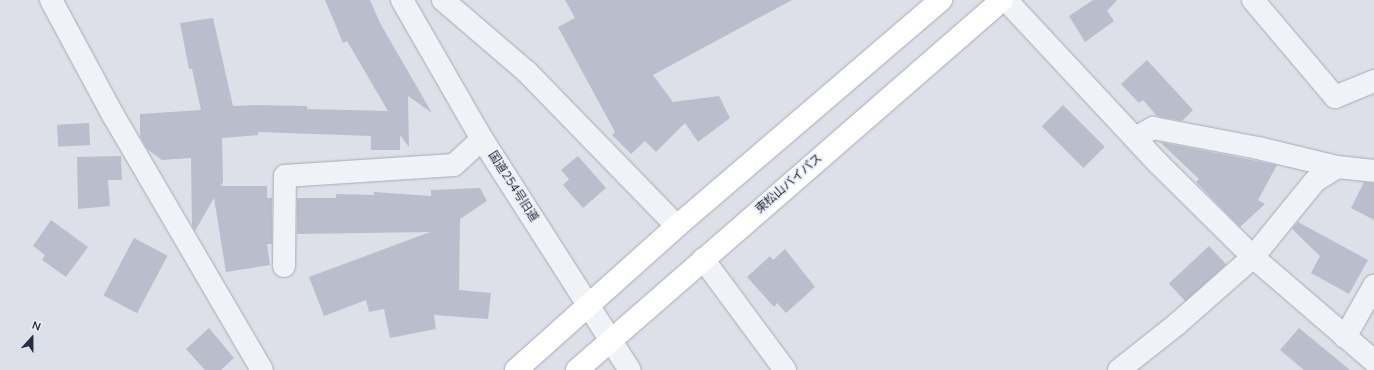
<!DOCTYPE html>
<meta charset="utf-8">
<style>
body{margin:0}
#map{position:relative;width:1374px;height:370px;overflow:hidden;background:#dde0e9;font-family:"Nunito Sans","Noto Sans JP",sans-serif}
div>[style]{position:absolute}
.building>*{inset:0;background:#babecc;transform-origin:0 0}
.roads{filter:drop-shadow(0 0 1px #a6aab7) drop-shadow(0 0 1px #a6aab7)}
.minor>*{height:22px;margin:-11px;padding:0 11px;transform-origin:11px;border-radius:11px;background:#f1f2f7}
.highway>*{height:22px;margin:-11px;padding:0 11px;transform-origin:11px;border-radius:11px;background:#fff}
span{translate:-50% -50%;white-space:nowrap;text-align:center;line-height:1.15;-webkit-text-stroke:4px #edeff6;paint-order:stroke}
.street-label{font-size:12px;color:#252b41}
.north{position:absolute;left:12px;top:318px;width:40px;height:40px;-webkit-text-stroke:3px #edeff6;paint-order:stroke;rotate:21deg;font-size:11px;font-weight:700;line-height:16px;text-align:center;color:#252b41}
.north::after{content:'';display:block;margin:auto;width:14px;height:18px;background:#252b41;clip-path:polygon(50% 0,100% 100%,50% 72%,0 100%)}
</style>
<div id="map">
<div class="building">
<i style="clip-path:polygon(325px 0,370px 0,380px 23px,432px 113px,408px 96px,409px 147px,400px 135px,400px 150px,371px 150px,371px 136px,258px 132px,258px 135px,222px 138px,223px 182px,221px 186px,267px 186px,267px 198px,272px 198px,272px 244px,267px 244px,270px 265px,226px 272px,214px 198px,195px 231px,192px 226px,191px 158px,162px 160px,147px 149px,140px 136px,140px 114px,201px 110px,192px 69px,189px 69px,180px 23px,213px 18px,233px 106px,255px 105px,307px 106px,307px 109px,388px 111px,347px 41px,343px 43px)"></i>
<i style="clip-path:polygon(565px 0,792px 0,653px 75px,673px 102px,719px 96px,730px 118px,698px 142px,685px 123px,656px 152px,645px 141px,631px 154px,612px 135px,615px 132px,558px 27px,575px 18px)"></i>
<i style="clip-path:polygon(1093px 0,1117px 0,1107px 11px,1114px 21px,1085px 42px,1069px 16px)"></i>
<i style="clip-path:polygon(1147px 60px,1193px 110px,1182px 121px,1157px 116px,1143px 100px,1139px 103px,1121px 84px)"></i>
<i style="left:1063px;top:105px;width:59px;height:30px;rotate:45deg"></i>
<i style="left:89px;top:123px;width:22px;height:32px;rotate:87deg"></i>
<i style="clip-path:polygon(1160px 142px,1277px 165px,1258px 200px,1265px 204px,1240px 227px,1196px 182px,1199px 179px)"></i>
<i style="clip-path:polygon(121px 156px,122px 180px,108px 180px,110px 206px,78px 209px,77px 157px)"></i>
<i style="clip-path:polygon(578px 156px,606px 188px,583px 208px,563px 185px,569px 179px,561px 170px)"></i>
<i style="clip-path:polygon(1364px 182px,1374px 183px,1374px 220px,1351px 208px)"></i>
<i style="clip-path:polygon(480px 188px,487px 201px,460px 219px,459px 290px,491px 293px,488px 319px,434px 315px,436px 329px,390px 338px,384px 309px,369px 312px,366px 300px,324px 316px,309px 277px,430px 232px,297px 234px,297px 198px,336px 198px,336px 194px,374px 195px,374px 192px,431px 196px,431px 190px)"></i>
<i style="clip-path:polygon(51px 220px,88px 247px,66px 277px,42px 260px,45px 255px,33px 246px)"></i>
<i style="clip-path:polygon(1298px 222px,1368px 260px,1349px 294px,1311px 273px,1320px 256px,1292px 229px)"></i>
<i style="left:134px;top:238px;width:38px;height:65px;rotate:28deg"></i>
<i style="left:1209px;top:246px;width:25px;height:55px;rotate:47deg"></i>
<i style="clip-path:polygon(785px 249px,815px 287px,786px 313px,777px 303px,774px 307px,747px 277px,770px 256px,773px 260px)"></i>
<i style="clip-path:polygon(209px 328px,234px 358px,221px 370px,205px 370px,186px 349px)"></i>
<i style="clip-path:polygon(1299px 328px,1350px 370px,1304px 370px,1280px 350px)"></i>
</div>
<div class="roads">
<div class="minor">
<i style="left:51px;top:0;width:131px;rotate:61.7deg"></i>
<i style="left:113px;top:115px;width:295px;rotate:59.7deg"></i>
<i style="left:402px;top:0;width:160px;rotate:60.1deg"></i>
<i style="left:482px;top:139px;width:274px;rotate:57.4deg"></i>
<i style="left:443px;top:0;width:111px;rotate:40.6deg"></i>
<i style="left:527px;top:72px;width:215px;rotate:45.8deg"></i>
<i style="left:1006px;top:0;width:223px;rotate:47deg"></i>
<i style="left:1158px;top:163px;width:134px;rotate:44.7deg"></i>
<i style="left:1253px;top:257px;width:160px;rotate:40.7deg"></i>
<i style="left:1253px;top:0;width:127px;rotate:49.8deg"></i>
<i style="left:1335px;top:97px;width:42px;rotate:-22.3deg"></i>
<i style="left:1135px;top:138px;width:21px;rotate:-29deg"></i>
<i style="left:1153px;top:128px;width:107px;rotate:10.8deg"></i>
<i style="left:1258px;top:148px;width:81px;rotate:13.5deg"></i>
<i style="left:1337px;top:167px;width:37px;rotate:6deg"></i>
<i style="left:703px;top:259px;width:138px;rotate:53.5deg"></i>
<i style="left:284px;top:266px;width:90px;rotate:-89.4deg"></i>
<i style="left:285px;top:176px;width:169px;rotate:-3.7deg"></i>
<i style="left:454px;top:165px;width:38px;rotate:-43deg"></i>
<i style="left:1345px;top:337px;width:59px;rotate:-60.4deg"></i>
<i style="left:1119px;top:370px;width:74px;rotate:-38.4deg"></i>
<i style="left:1177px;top:324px;width:101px;rotate:-41.4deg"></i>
<i style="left:1253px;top:257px;width:98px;rotate:-50.8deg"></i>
<i style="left:1315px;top:181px;width:26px;rotate:-32deg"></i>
</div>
<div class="highway">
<i style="left:516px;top:370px;width:216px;rotate:-41.8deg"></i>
<i style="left:677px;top:226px;width:348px;rotate:-40.6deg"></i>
<i style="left:577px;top:370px;width:563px;rotate:-41.04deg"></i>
</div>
</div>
<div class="street-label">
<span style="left:789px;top:184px;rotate:-41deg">東松山バイパス</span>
<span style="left:513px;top:187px;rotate:57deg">国道254号旧道</span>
</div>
<div class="north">N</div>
</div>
